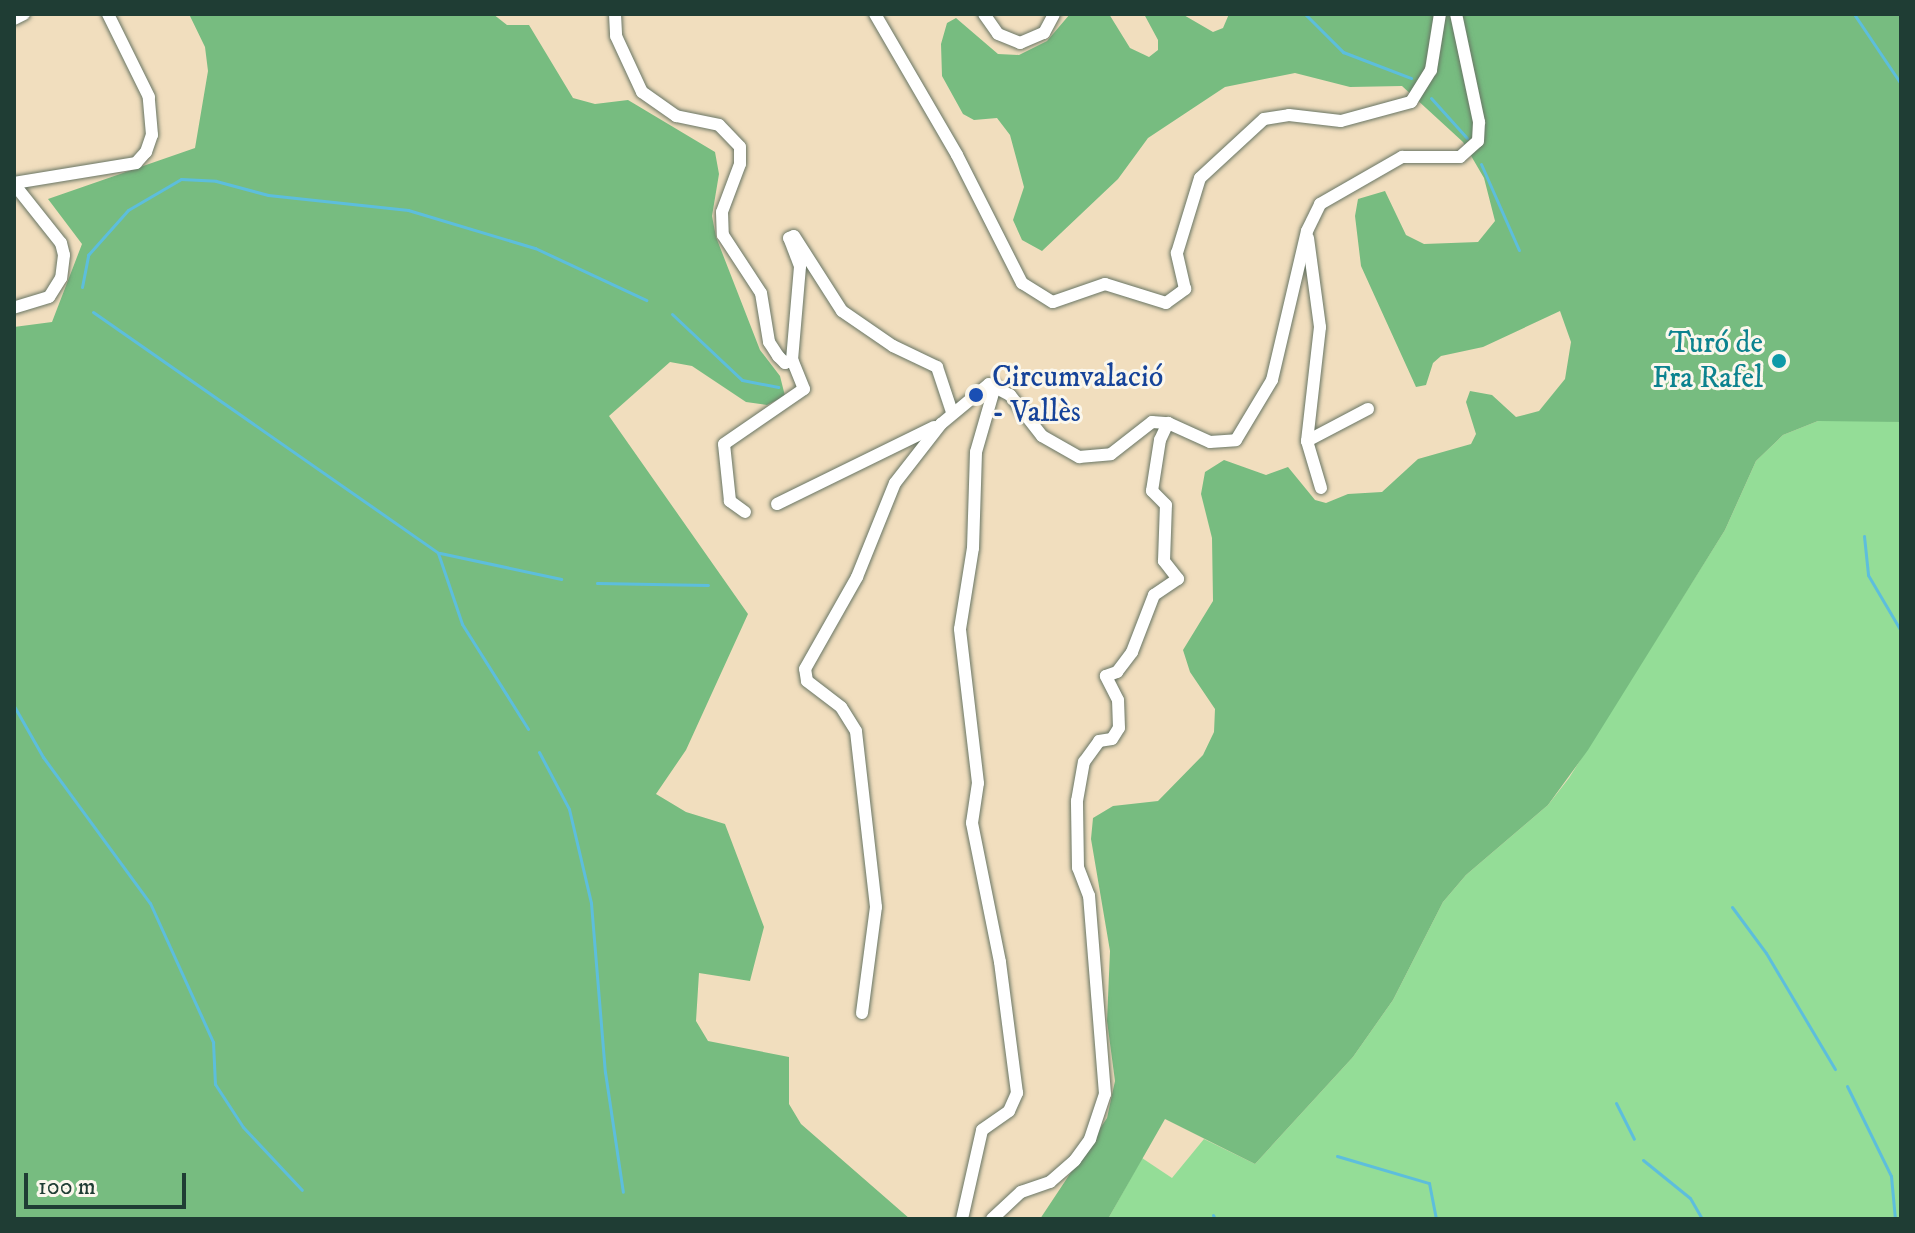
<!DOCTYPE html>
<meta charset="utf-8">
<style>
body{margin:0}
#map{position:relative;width:1915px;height:1233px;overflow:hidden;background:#f1debe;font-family:"IM FELL DW Pica",serif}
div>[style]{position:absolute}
.green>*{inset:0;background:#94dd97}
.forest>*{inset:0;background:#77bc80}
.stream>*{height:3px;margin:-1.5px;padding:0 1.5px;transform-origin:1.5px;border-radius:1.5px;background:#5dbedc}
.roads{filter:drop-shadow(0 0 2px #687564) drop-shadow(0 0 2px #687564)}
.street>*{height:12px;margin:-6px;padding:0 6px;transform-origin:6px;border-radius:6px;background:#fff}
.dots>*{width:22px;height:22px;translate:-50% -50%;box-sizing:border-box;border:4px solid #fbf7ec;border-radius:50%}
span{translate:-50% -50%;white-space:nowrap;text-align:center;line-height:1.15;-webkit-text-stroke:6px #fbf7ec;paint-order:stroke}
.culture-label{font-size:30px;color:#0d838f}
.right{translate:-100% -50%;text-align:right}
.transit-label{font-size:30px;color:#164399}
.left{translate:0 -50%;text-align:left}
.frame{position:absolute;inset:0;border:16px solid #1f3d34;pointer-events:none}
.scale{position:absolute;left:24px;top:1173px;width:162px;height:36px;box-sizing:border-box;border:4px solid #1f3d34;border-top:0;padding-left:10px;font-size:24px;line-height:28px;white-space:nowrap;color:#1f3d34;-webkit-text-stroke:6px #fbf7ec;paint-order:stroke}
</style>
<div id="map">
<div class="green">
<i style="clip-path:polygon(1855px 418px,1901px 422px,1901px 1219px,1108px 1219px,1142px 1158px,1172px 1178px,1204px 1139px,1255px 1164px,1353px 1057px,1393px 1000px,1443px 902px,1466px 875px,1548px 805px,1569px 778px,1725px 530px,1756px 461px,1783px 435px,1818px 421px)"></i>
</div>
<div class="forest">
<i style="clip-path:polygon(189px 14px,493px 14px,507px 25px,529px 25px,573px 98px,595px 104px,628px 100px,715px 152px,719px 174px,712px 216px,716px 237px,760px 350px,780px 376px,785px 396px,767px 405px,746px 402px,692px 366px,670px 362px,609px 416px,748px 614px,686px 750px,656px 794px,686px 812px,725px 824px,764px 927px,750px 981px,699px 973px,696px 1021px,708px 1041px,789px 1057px,789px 1104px,801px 1124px,910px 1219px,14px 1219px,14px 327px,52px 322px,82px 244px,48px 199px,195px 148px,208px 71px,205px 47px)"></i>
<i style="clip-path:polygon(1070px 14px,1109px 14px,1130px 48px,1149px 57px,1158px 50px,1158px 40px,1144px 14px,1182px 14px,1213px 32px,1223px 28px,1229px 14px,1901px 14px,1901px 422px,1818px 421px,1783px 435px,1756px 461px,1725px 530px,1588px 750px,1548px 805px,1466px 875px,1443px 902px,1393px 1000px,1353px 1057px,1255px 1164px,1165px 1119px,1108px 1219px,1040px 1219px,1107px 1118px,1115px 1081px,1107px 1021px,1110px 951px,1091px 839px,1093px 818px,1113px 806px,1158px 801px,1203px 755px,1214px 732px,1215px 709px,1190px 672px,1183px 650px,1213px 601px,1212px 538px,1201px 494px,1205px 472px,1224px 460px,1266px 475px,1288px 467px,1315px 500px,1326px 503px,1348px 494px,1382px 492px,1418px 459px,1471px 444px,1476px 434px,1466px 402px,1470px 391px,1492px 395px,1516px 417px,1539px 411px,1565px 379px,1571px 342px,1560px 311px,1483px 347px,1441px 356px,1433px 363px,1426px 385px,1416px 387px,1361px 266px,1355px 216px,1358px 199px,1385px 191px,1406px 235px,1424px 244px,1478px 242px,1495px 221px,1484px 178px,1463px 142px,1402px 86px,1350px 87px,1295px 73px,1225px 87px,1148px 138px,1118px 179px,1042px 251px,1022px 240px,1013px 220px,1024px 187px,1010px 135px,997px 118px,974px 120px,963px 114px,942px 76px,941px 44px,947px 23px,956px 18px,998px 54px,1019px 55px,1047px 41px)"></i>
</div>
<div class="stream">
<i style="left:1305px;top:14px;width:54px;rotate:45deg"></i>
<i style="left:1343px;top:52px;width:73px;rotate:20.9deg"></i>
<i style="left:1854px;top:14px;width:84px;rotate:56.1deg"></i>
<i style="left:1431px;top:98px;width:54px;rotate:48deg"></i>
<i style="left:1481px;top:164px;width:94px;rotate:66.2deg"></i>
<i style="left:82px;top:287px;width:33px;rotate:-79deg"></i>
<i style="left:88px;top:255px;width:60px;rotate:-48.4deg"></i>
<i style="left:128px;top:210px;width:61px;rotate:-30.3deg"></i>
<i style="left:181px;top:179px;width:35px;rotate:3deg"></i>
<i style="left:216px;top:181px;width:54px;rotate:15.1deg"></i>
<i style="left:268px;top:195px;width:141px;rotate:6.1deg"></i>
<i style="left:408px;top:210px;width:133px;rotate:16.7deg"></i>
<i style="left:535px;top:248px;width:123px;rotate:25.1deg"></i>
<i style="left:93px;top:312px;width:421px;rotate:34.9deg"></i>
<i style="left:438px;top:553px;width:75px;rotate:71.3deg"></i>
<i style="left:462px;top:624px;width:124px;rotate:57.8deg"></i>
<i style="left:672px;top:314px;width:96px;rotate:43.3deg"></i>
<i style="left:742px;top:380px;width:37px;rotate:11deg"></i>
<i style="left:1864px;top:536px;width:39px;rotate:84deg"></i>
<i style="left:1868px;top:575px;width:65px;rotate:59.5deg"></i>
<i style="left:440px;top:553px;width:124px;rotate:12.1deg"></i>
<i style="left:597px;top:583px;width:111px;rotate:1deg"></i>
<i style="left:14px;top:706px;width:59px;rotate:60.4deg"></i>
<i style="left:43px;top:757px;width:181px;rotate:53.8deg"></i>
<i style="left:150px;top:903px;width:153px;rotate:65.6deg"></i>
<i style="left:213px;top:1042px;width:42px;rotate:87.3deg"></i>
<i style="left:215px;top:1084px;width:51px;rotate:56.9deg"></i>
<i style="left:243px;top:1127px;width:86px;rotate:46.9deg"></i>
<i style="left:539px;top:752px;width:64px;rotate:62.2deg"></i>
<i style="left:569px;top:809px;width:97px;rotate:76.8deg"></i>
<i style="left:591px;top:903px;width:170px;rotate:85.3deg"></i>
<i style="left:605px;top:1072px;width:121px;rotate:81.5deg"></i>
<i style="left:1732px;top:907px;width:57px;rotate:53.5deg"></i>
<i style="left:1766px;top:953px;width:135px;rotate:59.3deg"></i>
<i style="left:1847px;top:1086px;width:100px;rotate:63.9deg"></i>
<i style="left:1891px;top:1176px;width:43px;rotate:84.7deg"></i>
<i style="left:1616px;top:1103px;width:40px;rotate:63.4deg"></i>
<i style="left:1337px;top:1156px;width:96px;rotate:16.4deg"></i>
<i style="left:1429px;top:1183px;width:37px;rotate:79deg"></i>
<i style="left:1643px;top:1160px;width:60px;rotate:39deg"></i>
<i style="left:1690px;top:1198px;width:24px;rotate:60deg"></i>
<i style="left:1213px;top:1215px;width:4px;rotate:63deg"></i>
<i style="left:315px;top:1218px;width:1px;rotate:45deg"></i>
</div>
<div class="roads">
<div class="street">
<i style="left:615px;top:14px;width:22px;rotate:87deg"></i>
<i style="left:616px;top:36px;width:62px;rotate:65.1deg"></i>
<i style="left:642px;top:92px;width:42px;rotate:35.2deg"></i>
<i style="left:676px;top:116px;width:44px;rotate:11.8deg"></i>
<i style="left:719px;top:125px;width:30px;rotate:46deg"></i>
<i style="left:740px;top:147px;width:17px;rotate:90deg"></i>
<i style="left:740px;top:164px;width:51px;rotate:110.6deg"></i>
<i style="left:722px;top:212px;width:23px;rotate:88deg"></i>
<i style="left:723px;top:235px;width:69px;rotate:56.8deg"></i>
<i style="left:761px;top:293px;width:50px;rotate:80.7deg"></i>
<i style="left:769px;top:342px;width:17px;rotate:57deg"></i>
<i style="left:778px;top:356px;width:10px;rotate:45deg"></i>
<i style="left:785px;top:363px;width:8px;rotate:-23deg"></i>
<i style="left:792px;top:360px;width:94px;rotate:-85.1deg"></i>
<i style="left:800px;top:266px;width:30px;rotate:-111deg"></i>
<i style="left:789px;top:238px;width:5px;rotate:-22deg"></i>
<i style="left:794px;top:236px;width:89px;rotate:57.4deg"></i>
<i style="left:842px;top:311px;width:62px;rotate:34.5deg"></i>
<i style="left:893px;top:346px;width:49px;rotate:25.5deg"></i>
<i style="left:937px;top:367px;width:47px;rotate:71.6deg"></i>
<i style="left:875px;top:14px;width:163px;rotate:59.8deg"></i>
<i style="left:957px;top:155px;width:144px;rotate:63.1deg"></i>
<i style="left:1022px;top:283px;width:36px;rotate:32deg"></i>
<i style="left:1053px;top:302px;width:55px;rotate:-19.1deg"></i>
<i style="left:1105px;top:284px;width:64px;rotate:17.3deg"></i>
<i style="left:1166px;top:303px;width:24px;rotate:-36deg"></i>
<i style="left:1185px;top:289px;width:37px;rotate:-103deg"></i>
<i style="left:1177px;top:253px;width:78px;rotate:-73deg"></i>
<i style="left:1200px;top:178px;width:87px;rotate:-42.7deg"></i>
<i style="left:1264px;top:119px;width:25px;rotate:-9deg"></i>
<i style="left:1289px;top:115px;width:52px;rotate:6.6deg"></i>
<i style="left:1341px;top:121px;width:73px;rotate:-15.2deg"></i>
<i style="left:1411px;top:102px;width:38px;rotate:-58deg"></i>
<i style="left:1431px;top:70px;width:57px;rotate:-80.9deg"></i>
<i style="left:984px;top:14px;width:24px;rotate:55deg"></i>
<i style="left:998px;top:34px;width:24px;rotate:22deg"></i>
<i style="left:1020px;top:43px;width:26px;rotate:-23deg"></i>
<i style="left:1044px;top:33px;width:21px;rotate:-62deg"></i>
<i style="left:14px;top:19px;width:11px;rotate:-27deg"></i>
<i style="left:14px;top:183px;width:124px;rotate:-9.3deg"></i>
<i style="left:136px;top:163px;width:15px;rotate:-48deg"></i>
<i style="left:146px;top:152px;width:18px;rotate:-71deg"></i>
<i style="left:152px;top:135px;width:38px;rotate:-95deg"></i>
<i style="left:149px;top:97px;width:93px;rotate:-116.3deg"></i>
<i style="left:14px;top:184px;width:75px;rotate:51.5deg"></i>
<i style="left:61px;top:243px;width:12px;rotate:76deg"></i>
<i style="left:64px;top:255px;width:23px;rotate:97deg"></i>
<i style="left:61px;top:278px;width:22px;rotate:122deg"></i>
<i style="left:49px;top:297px;width:37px;rotate:163deg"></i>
<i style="left:1308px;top:238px;width:90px;rotate:82.3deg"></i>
<i style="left:1320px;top:327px;width:115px;rotate:96.5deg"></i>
<i style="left:1307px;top:441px;width:49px;rotate:73.4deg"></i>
<i style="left:1307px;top:441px;width:69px;rotate:-27.7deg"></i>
<i style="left:777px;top:504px;width:175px;rotate:-26.1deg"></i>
<i style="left:745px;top:512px;width:19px;rotate:-144deg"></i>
<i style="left:730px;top:501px;width:57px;rotate:-96deg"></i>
<i style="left:724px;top:444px;width:97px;rotate:-34.5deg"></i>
<i style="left:804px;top:389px;width:31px;rotate:-112deg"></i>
<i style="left:862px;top:1013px;width:107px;rotate:-82.5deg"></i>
<i style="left:876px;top:907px;width:177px;rotate:-96.5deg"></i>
<i style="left:856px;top:731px;width:28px;rotate:-122deg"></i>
<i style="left:841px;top:707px;width:43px;rotate:-142.6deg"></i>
<i style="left:807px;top:681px;width:12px;rotate:-99deg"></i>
<i style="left:805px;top:669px;width:106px;rotate:-60.5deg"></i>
<i style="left:857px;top:577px;width:101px;rotate:-68deg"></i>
<i style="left:895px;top:483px;width:75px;rotate:-52.1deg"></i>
<i style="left:941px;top:424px;width:62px;rotate:-39.8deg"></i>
<i style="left:989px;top:384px;width:24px;rotate:28deg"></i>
<i style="left:1010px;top:395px;width:52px;rotate:52deg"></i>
<i style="left:1042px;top:436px;width:43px;rotate:29.6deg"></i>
<i style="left:1079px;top:457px;width:32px;rotate:-5deg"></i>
<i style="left:1111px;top:454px;width:52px;rotate:-38deg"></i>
<i style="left:1152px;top:422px;width:16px;rotate:4deg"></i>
<i style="left:1168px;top:423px;width:46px;rotate:24.3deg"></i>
<i style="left:1210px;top:442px;width:26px;rotate:-4deg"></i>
<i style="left:1236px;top:440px;width:70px;rotate:-59deg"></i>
<i style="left:1272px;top:380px;width:153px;rotate:-76.8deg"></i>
<i style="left:1307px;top:231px;width:30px;rotate:-64deg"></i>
<i style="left:1320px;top:204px;width:95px;rotate:-29.8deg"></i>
<i style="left:1402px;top:157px;width:58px"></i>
<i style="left:1460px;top:157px;width:24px;rotate:-42deg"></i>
<i style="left:1478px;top:141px;width:19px;rotate:-87deg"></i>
<i style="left:1479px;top:122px;width:110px;rotate:-102deg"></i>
<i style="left:962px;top:1219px;width:91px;rotate:-77.3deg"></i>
<i style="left:982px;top:1130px;width:33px;rotate:-35deg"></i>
<i style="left:1009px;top:1111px;width:20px;rotate:-66deg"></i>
<i style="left:1017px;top:1093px;width:132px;rotate:-97.4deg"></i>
<i style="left:1000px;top:962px;width:142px;rotate:-101.4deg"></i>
<i style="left:972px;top:823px;width:40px;rotate:-81.5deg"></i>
<i style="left:978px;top:783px;width:155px;rotate:-96.7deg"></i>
<i style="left:960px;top:629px;width:82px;rotate:-80.9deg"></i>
<i style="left:973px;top:548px;width:96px;rotate:-88.2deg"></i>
<i style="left:976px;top:452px;width:69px;rotate:-73.9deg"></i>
<i style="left:992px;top:1219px;width:40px;rotate:-43deg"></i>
<i style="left:1021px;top:1192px;width:31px;rotate:-19deg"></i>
<i style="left:1050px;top:1182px;width:33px;rotate:-41deg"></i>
<i style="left:1075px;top:1160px;width:26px;rotate:-54deg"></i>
<i style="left:1090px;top:1139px;width:47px;rotate:-71.6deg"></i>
<i style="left:1105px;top:1094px;width:199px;rotate:-94.6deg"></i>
<i style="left:1089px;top:896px;width:30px;rotate:-111deg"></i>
<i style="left:1078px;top:868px;width:67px;rotate:-90.9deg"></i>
<i style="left:1077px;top:801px;width:40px;rotate:-80deg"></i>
<i style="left:1084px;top:762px;width:26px;rotate:-54deg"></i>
<i style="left:1099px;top:741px;width:13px;rotate:-9deg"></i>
<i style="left:1112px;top:739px;width:13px;rotate:-58deg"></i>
<i style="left:1119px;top:728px;width:28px;rotate:-92deg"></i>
<i style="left:1118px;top:700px;width:27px;rotate:-117deg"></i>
<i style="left:1106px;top:676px;width:12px;rotate:-20deg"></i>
<i style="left:1117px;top:672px;width:25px;rotate:-53deg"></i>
<i style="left:1132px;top:652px;width:61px;rotate:-68.9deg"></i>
<i style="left:1154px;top:595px;width:29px;rotate:-34deg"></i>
<i style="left:1178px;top:579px;width:23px;rotate:-128deg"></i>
<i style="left:1164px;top:561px;width:56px;rotate:-88deg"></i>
<i style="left:1166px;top:505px;width:20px;rotate:-135deg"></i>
<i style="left:1152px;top:491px;width:52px;rotate:-81.1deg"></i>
<i style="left:1160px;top:440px;width:19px;rotate:-65deg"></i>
</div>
</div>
<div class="dots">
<i style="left:1779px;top:361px;background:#0f9aa8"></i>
<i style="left:976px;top:395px;background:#1a4fb4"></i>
</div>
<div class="culture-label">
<span class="right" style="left:1763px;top:361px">Turó de<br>Fra Rafel</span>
</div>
<div class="transit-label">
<span class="left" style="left:992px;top:395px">Circumvalació<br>- Vallès</span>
</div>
<div class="frame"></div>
<div class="scale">100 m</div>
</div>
